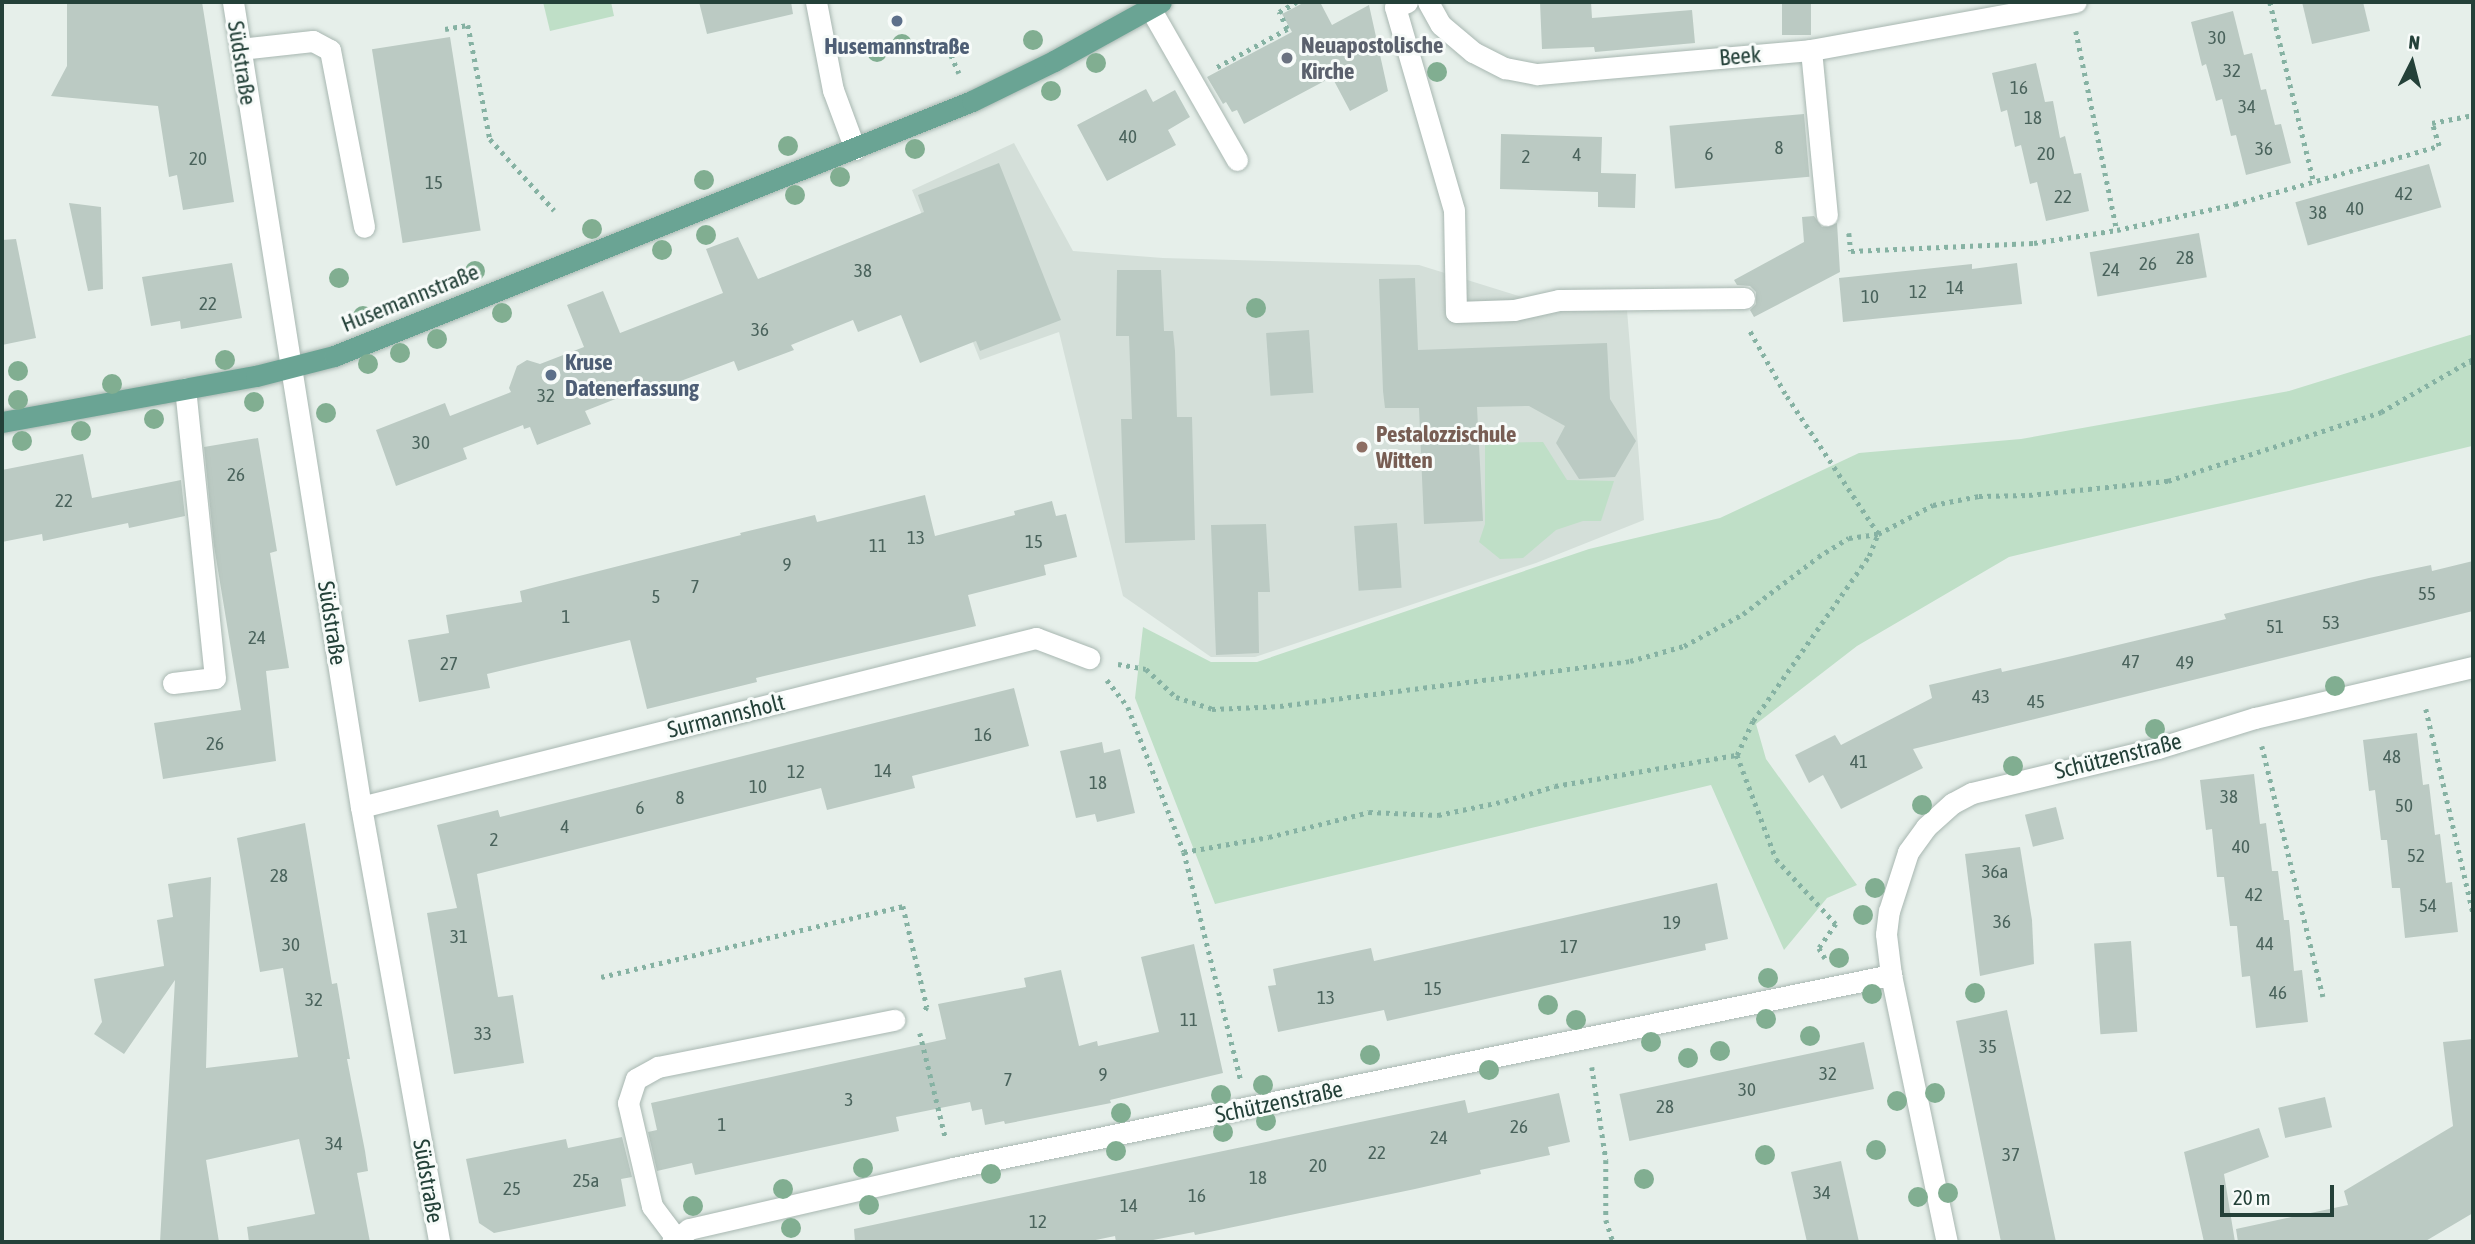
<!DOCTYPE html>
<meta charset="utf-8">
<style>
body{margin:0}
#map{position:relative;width:2475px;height:1244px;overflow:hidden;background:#e6efea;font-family:"Asap Condensed",sans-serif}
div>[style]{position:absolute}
.built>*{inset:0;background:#d4dfd9}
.green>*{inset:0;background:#bfdfc7}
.building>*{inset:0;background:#bbcac3;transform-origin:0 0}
.path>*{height:4.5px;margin-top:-2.25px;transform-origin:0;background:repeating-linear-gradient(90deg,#86b2a3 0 3.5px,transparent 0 8.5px)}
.roads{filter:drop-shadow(0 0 2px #a8b7b1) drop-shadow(0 0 2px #a8b7b1)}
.minor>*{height:21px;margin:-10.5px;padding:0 10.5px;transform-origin:10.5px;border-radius:10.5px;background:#fff}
.major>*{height:21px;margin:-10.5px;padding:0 10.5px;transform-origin:10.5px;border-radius:10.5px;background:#6aa494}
.trees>*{width:20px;height:20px;margin:-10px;border-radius:50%;background:#81ae91}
.dots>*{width:19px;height:19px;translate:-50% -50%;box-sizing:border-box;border:4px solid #f7fbf9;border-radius:50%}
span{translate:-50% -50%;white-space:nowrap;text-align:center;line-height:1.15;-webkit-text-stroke:6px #f7fbf9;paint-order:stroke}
.number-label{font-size:19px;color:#4a635c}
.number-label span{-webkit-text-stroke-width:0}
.worship-label{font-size:23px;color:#5b616d;font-weight:700}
.left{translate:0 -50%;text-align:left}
.service-label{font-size:23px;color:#4e5e75;font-weight:700}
.street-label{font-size:23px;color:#244139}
.education-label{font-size:23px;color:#785e54;font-weight:700}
.frame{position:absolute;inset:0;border:4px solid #244139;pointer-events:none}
.north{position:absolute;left:2377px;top:28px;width:70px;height:70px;-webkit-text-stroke:5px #f7fbf9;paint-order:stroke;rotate:6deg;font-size:19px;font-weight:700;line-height:28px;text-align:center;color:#244139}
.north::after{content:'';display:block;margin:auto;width:24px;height:32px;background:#244139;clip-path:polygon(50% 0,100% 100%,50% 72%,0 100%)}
.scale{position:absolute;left:2220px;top:1185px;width:114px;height:32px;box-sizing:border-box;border:4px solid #244139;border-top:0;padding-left:9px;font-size:21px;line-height:24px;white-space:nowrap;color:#244139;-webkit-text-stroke:5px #f7fbf9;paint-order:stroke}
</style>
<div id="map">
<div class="built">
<i style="clip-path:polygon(1014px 143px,1073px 251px,1163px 258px,1419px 265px,1564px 310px,1627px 310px,1644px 520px,1536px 563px,1255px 657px,1211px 657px,1123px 596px,1059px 332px,980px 360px,912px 190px)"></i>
</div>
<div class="green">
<i style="clip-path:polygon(543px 2px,611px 2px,614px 16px,550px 31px)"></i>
<i style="clip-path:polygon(2473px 334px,2472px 446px,2009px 557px,1857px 646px,1756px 724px,1766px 759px,1857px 885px,1827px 898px,1784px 950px,1711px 785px,1215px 904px,1135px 698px,1143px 627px,1211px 662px,1257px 662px,1589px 549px,1720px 518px,1859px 453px,2021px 439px,2289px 391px)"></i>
<i style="clip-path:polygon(1543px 442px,1567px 480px,1614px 481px,1601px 521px,1583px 521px,1556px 530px,1523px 558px,1500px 559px,1479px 542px,1485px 524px,1485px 443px)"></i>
</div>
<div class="building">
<i style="clip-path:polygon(67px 2px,202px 2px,234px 202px,183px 210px,177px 175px,169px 177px,158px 106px,51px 96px,67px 66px)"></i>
<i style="clip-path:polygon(699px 2px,791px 2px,793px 14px,707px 34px)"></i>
<i style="clip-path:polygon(1305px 2px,1320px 2px,1332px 25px,1369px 5px,1388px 91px,1350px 111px,1332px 77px,1244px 124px,1237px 110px,1232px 112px,1226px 102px,1223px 104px,1207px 77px,1292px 32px,1282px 14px)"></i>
<i style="clip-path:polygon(1540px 2px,1591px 2px,1592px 18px,1692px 10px,1695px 43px,1595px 52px,1594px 47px,1542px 49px)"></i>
<i style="left:1782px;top:2px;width:29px;height:33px"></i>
<i style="clip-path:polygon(2302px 2px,2363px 2px,2370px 31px,2312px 44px)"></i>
<i style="clip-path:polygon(2233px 11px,2244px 55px,2252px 53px,2261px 90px,2266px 89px,2275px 125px,2281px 124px,2291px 163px,2246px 175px,2236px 135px,2231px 136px,2222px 99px,2216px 101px,2206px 64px,2202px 66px,2191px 22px)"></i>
<i style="left:450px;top:37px;width:196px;height:79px;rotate:81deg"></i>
<i style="clip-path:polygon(2036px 63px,2045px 102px,2053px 101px,2060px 138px,2065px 136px,2074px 174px,2081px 173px,2089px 211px,2046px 221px,2037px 182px,2030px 184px,2021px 145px,2015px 147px,2007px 110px,2001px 112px,1992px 73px)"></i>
<i style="clip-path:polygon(1146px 89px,1153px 102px,1175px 90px,1190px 117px,1168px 130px,1176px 145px,1107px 181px,1077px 125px)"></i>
<i style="left:1804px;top:114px;width:63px;height:135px;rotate:85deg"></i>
<i style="clip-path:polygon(1501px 134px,1602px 137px,1601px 173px,1636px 174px,1635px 208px,1598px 207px,1598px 192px,1500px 189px)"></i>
<i style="clip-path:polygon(999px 163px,1061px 320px,980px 351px,976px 341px,920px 363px,901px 315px,858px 332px,853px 320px,791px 345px,794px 350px,738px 371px,734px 361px,654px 391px,651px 385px,585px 411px,591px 424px,542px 443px,537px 445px,530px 427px,524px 429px,523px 425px,463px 448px,467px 459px,396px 486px,376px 430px,445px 403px,450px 416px,511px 392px,509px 388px,517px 366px,527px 360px,540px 364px,584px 347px,567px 305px,603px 291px,620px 333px,723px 293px,706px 249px,738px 237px,758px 279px,924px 212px,918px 195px)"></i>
<i style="left:2429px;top:164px;width:45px;height:139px;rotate:74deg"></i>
<i style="clip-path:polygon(69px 203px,101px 207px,103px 289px,88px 291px)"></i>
<i style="clip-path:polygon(1814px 216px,1822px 227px,1837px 223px,1840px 272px,1754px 317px,1750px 310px,1756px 304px,1756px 292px,1750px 286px,1737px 285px,1734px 280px,1804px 242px,1802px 217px)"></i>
<i style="left:2199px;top:233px;width:45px;height:111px;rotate:80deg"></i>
<i style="clip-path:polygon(16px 239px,36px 338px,2px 345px,2px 240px)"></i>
<i style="clip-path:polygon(232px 263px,242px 318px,181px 329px,180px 321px,151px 326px,142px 277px)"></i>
<i style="clip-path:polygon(2017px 263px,2022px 304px,1843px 322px,1839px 278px,1972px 264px,1972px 269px)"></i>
<i style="clip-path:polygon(1117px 270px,1161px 270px,1164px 331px,1173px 331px,1175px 351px,1177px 417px,1192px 417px,1195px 540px,1125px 543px,1121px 419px,1132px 419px,1129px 336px,1116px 336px)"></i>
<i style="clip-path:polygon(1415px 278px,1418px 350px,1607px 343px,1610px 399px,1636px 441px,1615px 477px,1579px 479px,1556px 443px,1565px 426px,1529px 406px,1477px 407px,1483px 521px,1424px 524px,1419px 408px,1385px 408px,1383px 391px,1379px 279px)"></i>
<i style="left:1309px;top:330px;width:63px;height:43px;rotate:86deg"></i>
<i style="clip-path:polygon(258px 438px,277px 551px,270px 553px,289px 668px,266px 671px,276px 761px,163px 779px,154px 723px,241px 710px,214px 546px,204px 447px)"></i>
<i style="clip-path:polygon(83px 454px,92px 498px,181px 480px,185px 516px,129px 528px,128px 523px,43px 541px,42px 534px,2px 542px,2px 470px)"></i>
<i style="clip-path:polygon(925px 495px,935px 536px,1015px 515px,1014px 511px,1052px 501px,1056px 516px,1066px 514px,1077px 557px,1044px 565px,1046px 575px,968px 595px,976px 626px,756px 678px,757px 682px,647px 709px,630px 640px,487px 674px,490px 688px,419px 702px,408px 640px,449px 633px,446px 615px,522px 602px,520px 591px,741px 535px,740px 533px,815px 515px,817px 522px)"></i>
<i style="left:1397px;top:523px;width:65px;height:43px;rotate:86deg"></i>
<i style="clip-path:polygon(1266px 524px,1270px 592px,1258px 592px,1259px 653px,1216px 655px,1211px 525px)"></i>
<i style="clip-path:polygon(2473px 561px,2473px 611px,1913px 749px,1923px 768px,1841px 809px,1823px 775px,1809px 783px,1795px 755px,1835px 735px,1841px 745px,1932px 698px,1929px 685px,2001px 668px,2002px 672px,2072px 656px,2226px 619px,2224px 614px,2369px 578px,2431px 565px,2432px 571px)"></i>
<i style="clip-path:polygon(1014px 688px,1029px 746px,912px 776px,915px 788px,827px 810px,821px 788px,477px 874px,498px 997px,513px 995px,524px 1063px,454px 1074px,427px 913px,457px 908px,437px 825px,498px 810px,500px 817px)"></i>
<i style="clip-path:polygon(2417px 733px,2423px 785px,2429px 784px,2435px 835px,2440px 834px,2446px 883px,2452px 882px,2458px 932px,2405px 938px,2400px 888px,2392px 888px,2387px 840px,2381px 840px,2375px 790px,2369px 791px,2363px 740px)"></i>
<i style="clip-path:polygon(1102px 742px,1104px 753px,1120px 749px,1135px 813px,1097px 822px,1095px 814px,1076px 818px,1060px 751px)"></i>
<i style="clip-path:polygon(2254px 774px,2260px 824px,2266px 823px,2272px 871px,2278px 871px,2284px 920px,2289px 920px,2294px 971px,2302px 970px,2308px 1022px,2256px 1028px,2250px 976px,2242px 977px,2237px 926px,2230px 926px,2224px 877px,2217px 877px,2212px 829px,2206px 830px,2200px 780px)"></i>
<i style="left:2056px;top:807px;width:33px;height:32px;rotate:76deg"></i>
<i style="clip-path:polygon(305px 823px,332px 984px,337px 983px,350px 1059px,347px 1059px,365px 1151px,368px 1171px,357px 1173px,370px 1242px,249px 1242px,247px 1227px,315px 1214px,299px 1139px,206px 1160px,219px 1242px,160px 1242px,175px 980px,124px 1054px,94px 1034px,102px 1022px,94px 979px,164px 966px,157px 920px,173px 917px,168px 884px,211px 877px,206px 1068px,298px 1057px,283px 968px,260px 972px,237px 838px)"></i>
<i style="clip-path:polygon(2020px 847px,2032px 920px,2034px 964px,1980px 976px,1965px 854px)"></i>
<i style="clip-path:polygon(1717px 883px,1728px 939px,1705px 944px,1706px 950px,1387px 1021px,1384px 1010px,1278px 1032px,1268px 986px,1276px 985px,1273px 969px,1371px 948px,1374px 961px)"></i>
<i style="left:2131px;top:941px;width:91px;height:37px;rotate:86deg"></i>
<i style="clip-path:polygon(1194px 944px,1223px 1073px,1110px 1100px,1111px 1103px,1005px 1124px,1004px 1121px,985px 1125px,982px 1109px,972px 1111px,970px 1102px,896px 1117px,899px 1131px,695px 1175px,692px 1163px,657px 1171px,648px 1132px,657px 1130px,651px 1103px,946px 1039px,938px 1004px,1026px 987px,1024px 978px,1061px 970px,1079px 1046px,1097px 1041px,1098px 1046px,1159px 1032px,1141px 957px)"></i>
<i style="clip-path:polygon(2007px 1010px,2030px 1119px,2056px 1242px,2001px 1242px,1956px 1021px)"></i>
<i style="clip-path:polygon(2473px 1039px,2473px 1213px,2424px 1242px,2238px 1242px,2236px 1229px,2348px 1205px,2344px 1191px,2453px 1126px,2443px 1042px)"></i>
<i style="left:1864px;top:1042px;width:48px;height:250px;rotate:78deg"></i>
<i style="clip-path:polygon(1559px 1093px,1570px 1142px,1548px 1147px,1550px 1155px,1480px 1170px,1481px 1174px,1415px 1189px,1195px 1235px,1194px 1232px,1143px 1242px,1116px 1242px,1115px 1236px,1086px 1242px,855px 1242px,854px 1229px,952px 1208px,1465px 1100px,1468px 1113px)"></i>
<i style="left:2325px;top:1097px;width:31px;height:48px;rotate:77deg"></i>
<i style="clip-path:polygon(2259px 1128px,2269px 1157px,2224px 1174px,2235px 1242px,2204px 1242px,2184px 1152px)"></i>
<i style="clip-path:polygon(622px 1137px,632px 1177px,621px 1179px,626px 1206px,494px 1233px,479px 1223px,466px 1159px,566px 1139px,568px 1148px)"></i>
<i style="clip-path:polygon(1841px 1161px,1859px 1242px,1807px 1242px,1791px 1172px)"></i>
</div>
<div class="path">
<i style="left:2270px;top:2px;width:182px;rotate:76.3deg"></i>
<i style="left:445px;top:29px;width:23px;rotate:-10deg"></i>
<i style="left:468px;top:25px;width:116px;rotate:79.1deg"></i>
<i style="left:490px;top:139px;width:96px;rotate:48deg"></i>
<i style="left:2076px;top:31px;width:203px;rotate:78.4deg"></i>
<i style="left:2117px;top:230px;width:121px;rotate:-12.4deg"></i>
<i style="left:2235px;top:204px;width:212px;rotate:-15.9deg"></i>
<i style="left:2439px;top:146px;width:24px;rotate:-107deg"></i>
<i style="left:2432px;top:123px;width:42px;rotate:-11deg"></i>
<i style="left:951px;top:55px;width:20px;rotate:66deg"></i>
<i style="left:1217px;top:67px;width:80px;rotate:-28.5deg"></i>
<i style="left:1287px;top:29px;width:19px;rotate:-115deg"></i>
<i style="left:1279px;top:12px;width:20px;rotate:-30deg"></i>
<i style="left:1849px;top:233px;width:18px;rotate:84deg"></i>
<i style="left:1851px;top:251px;width:183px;rotate:-2.5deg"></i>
<i style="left:2034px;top:243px;width:84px;rotate:-8.9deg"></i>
<i style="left:2472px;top:361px;width:7px;rotate:82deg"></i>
<i style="left:1118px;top:664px;width:28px;rotate:10deg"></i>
<i style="left:1146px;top:669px;width:41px;rotate:43deg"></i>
<i style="left:1176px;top:697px;width:38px;rotate:18deg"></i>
<i style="left:1212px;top:709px;width:68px;rotate:-2.5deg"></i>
<i style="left:1280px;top:706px;width:353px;rotate:-7.3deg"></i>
<i style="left:1630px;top:661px;width:56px;rotate:-15.5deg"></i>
<i style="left:1684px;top:646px;width:67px;rotate:-28.5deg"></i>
<i style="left:1743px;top:614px;width:94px;rotate:-37.2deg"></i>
<i style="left:1818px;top:557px;width:36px;rotate:-32deg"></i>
<i style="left:1849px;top:538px;width:29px;rotate:-8deg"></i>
<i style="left:1878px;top:534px;width:168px;rotate:-123.6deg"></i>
<i style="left:1785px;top:394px;width:76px;rotate:-119.3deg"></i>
<i style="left:1107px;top:680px;width:34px;rotate:52deg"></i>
<i style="left:1128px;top:707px;width:155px;rotate:68.9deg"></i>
<i style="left:1184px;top:852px;width:236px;rotate:76deg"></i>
<i style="left:2426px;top:709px;width:208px;rotate:77deg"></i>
<i style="left:2262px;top:746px;width:258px;rotate:76.3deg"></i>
<i style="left:1737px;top:755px;width:38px;rotate:-65deg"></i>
<i style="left:1753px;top:721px;width:202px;rotate:-54.9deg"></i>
<i style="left:1869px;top:556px;width:24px;rotate:-68deg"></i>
<i style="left:1878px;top:534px;width:62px;rotate:-27.8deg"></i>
<i style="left:1933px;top:505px;width:47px;rotate:-11.1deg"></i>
<i style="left:1979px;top:496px;width:50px;rotate:-1.1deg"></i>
<i style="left:2029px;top:495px;width:140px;rotate:-5.8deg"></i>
<i style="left:2168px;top:481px;width:224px;rotate:-17.9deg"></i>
<i style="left:2381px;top:412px;width:106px;rotate:-29.9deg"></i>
<i style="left:1184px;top:852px;width:86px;rotate:-10deg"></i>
<i style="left:1269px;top:837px;width:103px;rotate:-14deg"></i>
<i style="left:1369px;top:812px;width:69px;rotate:2.5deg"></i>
<i style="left:1438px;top:815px;width:68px;rotate:-11.8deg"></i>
<i style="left:1505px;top:801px;width:52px;rotate:-16.7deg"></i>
<i style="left:1555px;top:786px;width:185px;rotate:-9.7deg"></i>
<i style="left:1737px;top:755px;width:111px;rotate:69.4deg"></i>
<i style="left:1776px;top:859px;width:88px;rotate:47.3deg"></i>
<i style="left:1836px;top:924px;width:29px;rotate:125deg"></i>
<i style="left:1819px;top:948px;width:12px;rotate:59deg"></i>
<i style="left:601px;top:977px;width:310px;rotate:-13.2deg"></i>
<i style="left:903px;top:906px;width:104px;rotate:76.6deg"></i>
<i style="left:927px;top:1007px;width:8px;rotate:120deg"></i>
<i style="left:920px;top:1033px;width:110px;rotate:76.3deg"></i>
<i style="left:1592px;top:1067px;width:94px;rotate:81.4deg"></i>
<i style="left:1606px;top:1160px;width:60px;rotate:90deg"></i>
<i style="left:1606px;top:1220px;width:23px;rotate:72deg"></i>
</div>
<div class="roads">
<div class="minor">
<i style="left:233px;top:2px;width:815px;rotate:80.97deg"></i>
<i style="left:361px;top:807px;width:442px;rotate:79.8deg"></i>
<i style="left:816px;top:2px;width:90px;rotate:79.1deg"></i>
<i style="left:833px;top:90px;width:63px;rotate:69.6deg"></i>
<i style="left:1407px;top:2px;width:13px;rotate:157deg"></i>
<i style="left:1395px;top:7px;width:211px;rotate:73.8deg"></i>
<i style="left:1454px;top:210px;width:102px;rotate:88.9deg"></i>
<i style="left:1456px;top:312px;width:58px;rotate:-2deg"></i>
<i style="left:1514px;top:310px;width:46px;rotate:-12.5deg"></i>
<i style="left:1559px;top:300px;width:185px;rotate:-0.6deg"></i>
<i style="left:1428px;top:2px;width:26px;rotate:61deg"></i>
<i style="left:1441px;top:25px;width:42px;rotate:40.2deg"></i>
<i style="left:1473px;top:52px;width:36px;rotate:27deg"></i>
<i style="left:1505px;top:68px;width:33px;rotate:11deg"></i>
<i style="left:1537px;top:74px;width:275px;rotate:-5deg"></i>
<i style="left:1811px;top:50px;width:269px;rotate:-10.3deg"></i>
<i style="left:1150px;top:8px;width:175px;rotate:60.2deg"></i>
<i style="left:240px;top:49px;width:73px;rotate:-6.3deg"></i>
<i style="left:313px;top:41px;width:19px;rotate:28deg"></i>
<i style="left:330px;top:50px;width:180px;rotate:79.1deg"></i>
<i style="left:1811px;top:50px;width:166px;rotate:84.5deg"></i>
<i style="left:173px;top:683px;width:42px;rotate:-6.8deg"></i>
<i style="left:215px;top:678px;width:291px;rotate:-95.9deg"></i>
<i style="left:361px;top:807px;width:696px;rotate:-14.06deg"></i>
<i style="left:1036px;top:638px;width:57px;rotate:20.7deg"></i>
<i style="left:1891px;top:975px;width:273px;rotate:78.2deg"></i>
<i style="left:676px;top:1238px;width:40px;rotate:-127deg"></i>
<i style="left:652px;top:1206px;width:106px;rotate:-103.1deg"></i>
<i style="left:628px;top:1103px;width:25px;rotate:-72deg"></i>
<i style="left:636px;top:1079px;width:25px;rotate:-29deg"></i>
<i style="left:658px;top:1067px;width:241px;rotate:-11.3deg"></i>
<i style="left:672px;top:1242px;width:21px;rotate:-37deg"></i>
<i style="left:689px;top:1229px;width:271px;rotate:-13deg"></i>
<i style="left:953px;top:1168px;width:958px;rotate:-11.63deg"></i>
<i style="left:1891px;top:975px;width:41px;rotate:-97deg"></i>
<i style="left:1886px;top:934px;width:23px;rotate:-83deg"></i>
<i style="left:1889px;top:911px;width:62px;rotate:-72.1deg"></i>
<i style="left:1908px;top:852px;width:31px;rotate:-54deg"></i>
<i style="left:1926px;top:827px;width:36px;rotate:-42deg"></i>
<i style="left:1953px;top:803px;width:21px;rotate:-28deg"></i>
<i style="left:1972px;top:793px;width:191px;rotate:-13.6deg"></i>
<i style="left:2158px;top:748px;width:102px;rotate:-17.2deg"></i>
<i style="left:2255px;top:718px;width:224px;rotate:-13.2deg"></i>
</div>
<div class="major">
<i style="left:2px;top:422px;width:258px;rotate:-10.3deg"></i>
<i style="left:256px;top:376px;width:81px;rotate:-14.4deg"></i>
<i style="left:334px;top:356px;width:687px;rotate:-21.79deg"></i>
<i style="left:972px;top:101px;width:91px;rotate:-26deg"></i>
<i style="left:1054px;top:61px;width:122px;rotate:-28.9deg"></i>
</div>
</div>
<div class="trees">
<i style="left:1033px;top:40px"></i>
<i style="left:902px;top:44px"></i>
<i style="left:877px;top:52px"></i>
<i style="left:1096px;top:63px"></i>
<i style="left:1437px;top:72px"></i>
<i style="left:1051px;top:91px"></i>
<i style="left:788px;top:146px"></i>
<i style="left:915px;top:149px"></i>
<i style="left:840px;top:177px"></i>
<i style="left:704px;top:180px"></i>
<i style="left:795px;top:195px"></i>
<i style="left:592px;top:229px"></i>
<i style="left:706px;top:235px"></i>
<i style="left:662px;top:250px"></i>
<i style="left:475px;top:271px"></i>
<i style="left:339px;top:278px"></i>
<i style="left:1256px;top:308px"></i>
<i style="left:502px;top:313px"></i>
<i style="left:363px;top:316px"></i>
<i style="left:437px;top:339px"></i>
<i style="left:400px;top:353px"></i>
<i style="left:225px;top:360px"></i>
<i style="left:368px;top:364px"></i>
<i style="left:18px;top:371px"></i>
<i style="left:112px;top:384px"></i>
<i style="left:18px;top:400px"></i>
<i style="left:254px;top:402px"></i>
<i style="left:326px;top:413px"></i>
<i style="left:154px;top:419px"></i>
<i style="left:81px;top:431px"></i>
<i style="left:22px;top:441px"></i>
<i style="left:2335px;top:686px"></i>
<i style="left:2155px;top:729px"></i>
<i style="left:2013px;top:766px"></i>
<i style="left:1922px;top:805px"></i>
<i style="left:1875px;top:888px"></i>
<i style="left:1863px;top:915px"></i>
<i style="left:1839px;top:958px"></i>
<i style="left:1768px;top:978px"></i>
<i style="left:1975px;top:993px"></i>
<i style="left:1872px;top:994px"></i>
<i style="left:1548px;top:1005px"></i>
<i style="left:1766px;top:1019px"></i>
<i style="left:1576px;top:1020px"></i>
<i style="left:1810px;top:1036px"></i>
<i style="left:1651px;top:1042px"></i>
<i style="left:1720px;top:1051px"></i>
<i style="left:1370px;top:1055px"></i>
<i style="left:1688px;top:1058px"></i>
<i style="left:1489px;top:1070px"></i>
<i style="left:1263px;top:1085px"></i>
<i style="left:1935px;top:1093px"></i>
<i style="left:1221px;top:1095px"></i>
<i style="left:1897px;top:1101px"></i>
<i style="left:1121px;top:1113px"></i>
<i style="left:1266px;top:1121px"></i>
<i style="left:1223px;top:1132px"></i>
<i style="left:1876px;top:1150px"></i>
<i style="left:1116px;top:1151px"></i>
<i style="left:1765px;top:1155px"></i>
<i style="left:863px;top:1168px"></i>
<i style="left:991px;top:1174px"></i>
<i style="left:1644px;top:1179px"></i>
<i style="left:783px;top:1189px"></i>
<i style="left:1948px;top:1193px"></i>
<i style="left:1918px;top:1197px"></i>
<i style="left:869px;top:1205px"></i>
<i style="left:693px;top:1206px"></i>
<i style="left:791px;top:1228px"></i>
</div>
<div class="dots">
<i style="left:897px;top:21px;background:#5c6f8a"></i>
<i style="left:1287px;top:58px;background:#6b7280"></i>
<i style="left:551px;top:375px;background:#5c6f8a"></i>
<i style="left:1362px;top:447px;background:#8d6e63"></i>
</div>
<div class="number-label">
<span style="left:2217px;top:38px">30</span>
<span style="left:2232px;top:71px">32</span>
<span style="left:2019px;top:88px">16</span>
<span style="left:2247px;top:107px">34</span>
<span style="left:2033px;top:118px">18</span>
<span style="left:1128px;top:137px">40</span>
<span style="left:1779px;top:148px">8</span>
<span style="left:2264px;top:149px">36</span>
<span style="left:1709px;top:154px">6</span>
<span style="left:2046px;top:154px">20</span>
<span style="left:1577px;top:155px">4</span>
<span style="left:1526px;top:157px">2</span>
<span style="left:198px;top:159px">20</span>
<span style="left:434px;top:183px">15</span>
<span style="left:2404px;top:194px">42</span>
<span style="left:2063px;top:197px">22</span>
<span style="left:2355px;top:209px">40</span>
<span style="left:2318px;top:213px">38</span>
<span style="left:2185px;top:258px">28</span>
<span style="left:2148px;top:264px">26</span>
<span style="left:2111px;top:270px">24</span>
<span style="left:863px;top:271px">38</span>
<span style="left:1955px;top:288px">14</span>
<span style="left:1918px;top:292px">12</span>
<span style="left:1870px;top:297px">10</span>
<span style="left:208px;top:304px">22</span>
<span style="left:760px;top:330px">36</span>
<span style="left:546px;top:396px">32</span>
<span style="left:421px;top:443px">30</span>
<span style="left:236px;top:475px">26</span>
<span style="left:64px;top:501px">22</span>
<span style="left:916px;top:538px">13</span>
<span style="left:1034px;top:542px">15</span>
<span style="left:878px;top:546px">11</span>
<span style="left:787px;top:565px">9</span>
<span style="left:695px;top:587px">7</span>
<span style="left:2427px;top:594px">55</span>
<span style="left:656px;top:597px">5</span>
<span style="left:566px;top:617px">1</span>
<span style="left:2331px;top:623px">53</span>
<span style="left:2275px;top:627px">51</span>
<span style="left:257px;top:638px">24</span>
<span style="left:2131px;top:662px">47</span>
<span style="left:2185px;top:663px">49</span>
<span style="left:449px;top:664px">27</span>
<span style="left:1981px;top:697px">43</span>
<span style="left:2036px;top:702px">45</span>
<span style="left:983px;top:735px">16</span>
<span style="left:215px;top:744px">26</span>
<span style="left:2392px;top:757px">48</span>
<span style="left:1859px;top:762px">41</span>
<span style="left:883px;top:771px">14</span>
<span style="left:796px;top:772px">12</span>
<span style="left:1098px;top:783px">18</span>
<span style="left:758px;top:787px">10</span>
<span style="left:2229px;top:797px">38</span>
<span style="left:680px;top:798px">8</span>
<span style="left:2404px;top:806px">50</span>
<span style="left:640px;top:808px">6</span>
<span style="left:565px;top:827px">4</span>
<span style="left:494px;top:840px">2</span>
<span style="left:2241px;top:847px">40</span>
<span style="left:2416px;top:856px">52</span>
<span style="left:1995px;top:872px">36a</span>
<span style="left:279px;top:876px">28</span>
<span style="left:2254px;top:895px">42</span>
<span style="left:2428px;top:906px">54</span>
<span style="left:2002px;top:922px">36</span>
<span style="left:1672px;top:923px">19</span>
<span style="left:459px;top:937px">31</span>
<span style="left:2265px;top:944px">44</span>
<span style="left:291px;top:945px">30</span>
<span style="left:1569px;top:947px">17</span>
<span style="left:1433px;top:989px">15</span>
<span style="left:2278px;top:993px">46</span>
<span style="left:1326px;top:998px">13</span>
<span style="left:314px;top:1000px">32</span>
<span style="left:1189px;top:1020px">11</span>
<span style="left:483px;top:1034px">33</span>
<span style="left:1988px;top:1047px">35</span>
<span style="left:1828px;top:1074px">32</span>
<span style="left:1103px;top:1075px">9</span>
<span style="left:1008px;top:1080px">7</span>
<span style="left:1747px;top:1090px">30</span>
<span style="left:849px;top:1100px">3</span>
<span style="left:1665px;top:1107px">28</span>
<span style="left:722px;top:1125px">1</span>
<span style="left:1519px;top:1127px">26</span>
<span style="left:1439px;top:1138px">24</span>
<span style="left:334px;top:1144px">34</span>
<span style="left:1377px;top:1153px">22</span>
<span style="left:2011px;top:1155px">37</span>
<span style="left:1318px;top:1166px">20</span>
<span style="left:1258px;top:1178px">18</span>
<span style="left:586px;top:1181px">25a</span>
<span style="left:512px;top:1189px">25</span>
<span style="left:1822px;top:1193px">34</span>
<span style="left:1197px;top:1196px">16</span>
<span style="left:1129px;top:1206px">14</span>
<span style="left:1038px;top:1222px">12</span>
</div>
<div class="worship-label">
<span class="left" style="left:1301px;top:58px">Neuapostolische<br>Kirche</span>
</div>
<div class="service-label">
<span style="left:897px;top:46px">Husemannstraße</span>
<span class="left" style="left:565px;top:375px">Kruse<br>Datenerfassung</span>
</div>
<div class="street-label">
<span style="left:1740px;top:56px;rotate:-5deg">Beek</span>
<span style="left:242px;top:63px;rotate:81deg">Südstraße</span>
<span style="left:410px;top:298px;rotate:-22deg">Husemannstraße</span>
<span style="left:332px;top:623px;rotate:81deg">Südstraße</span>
<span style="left:726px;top:716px;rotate:-14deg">Surmannsholt</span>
<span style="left:2118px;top:756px;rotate:-14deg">Schützenstraße</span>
<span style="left:1279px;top:1102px;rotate:-12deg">Schützenstraße</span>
<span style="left:428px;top:1181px;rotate:80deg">Südstraße</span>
</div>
<div class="education-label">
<span class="left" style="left:1376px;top:447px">Pestalozzischule<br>Witten</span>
</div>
<div class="frame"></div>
<div class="north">N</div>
<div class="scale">20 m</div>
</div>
